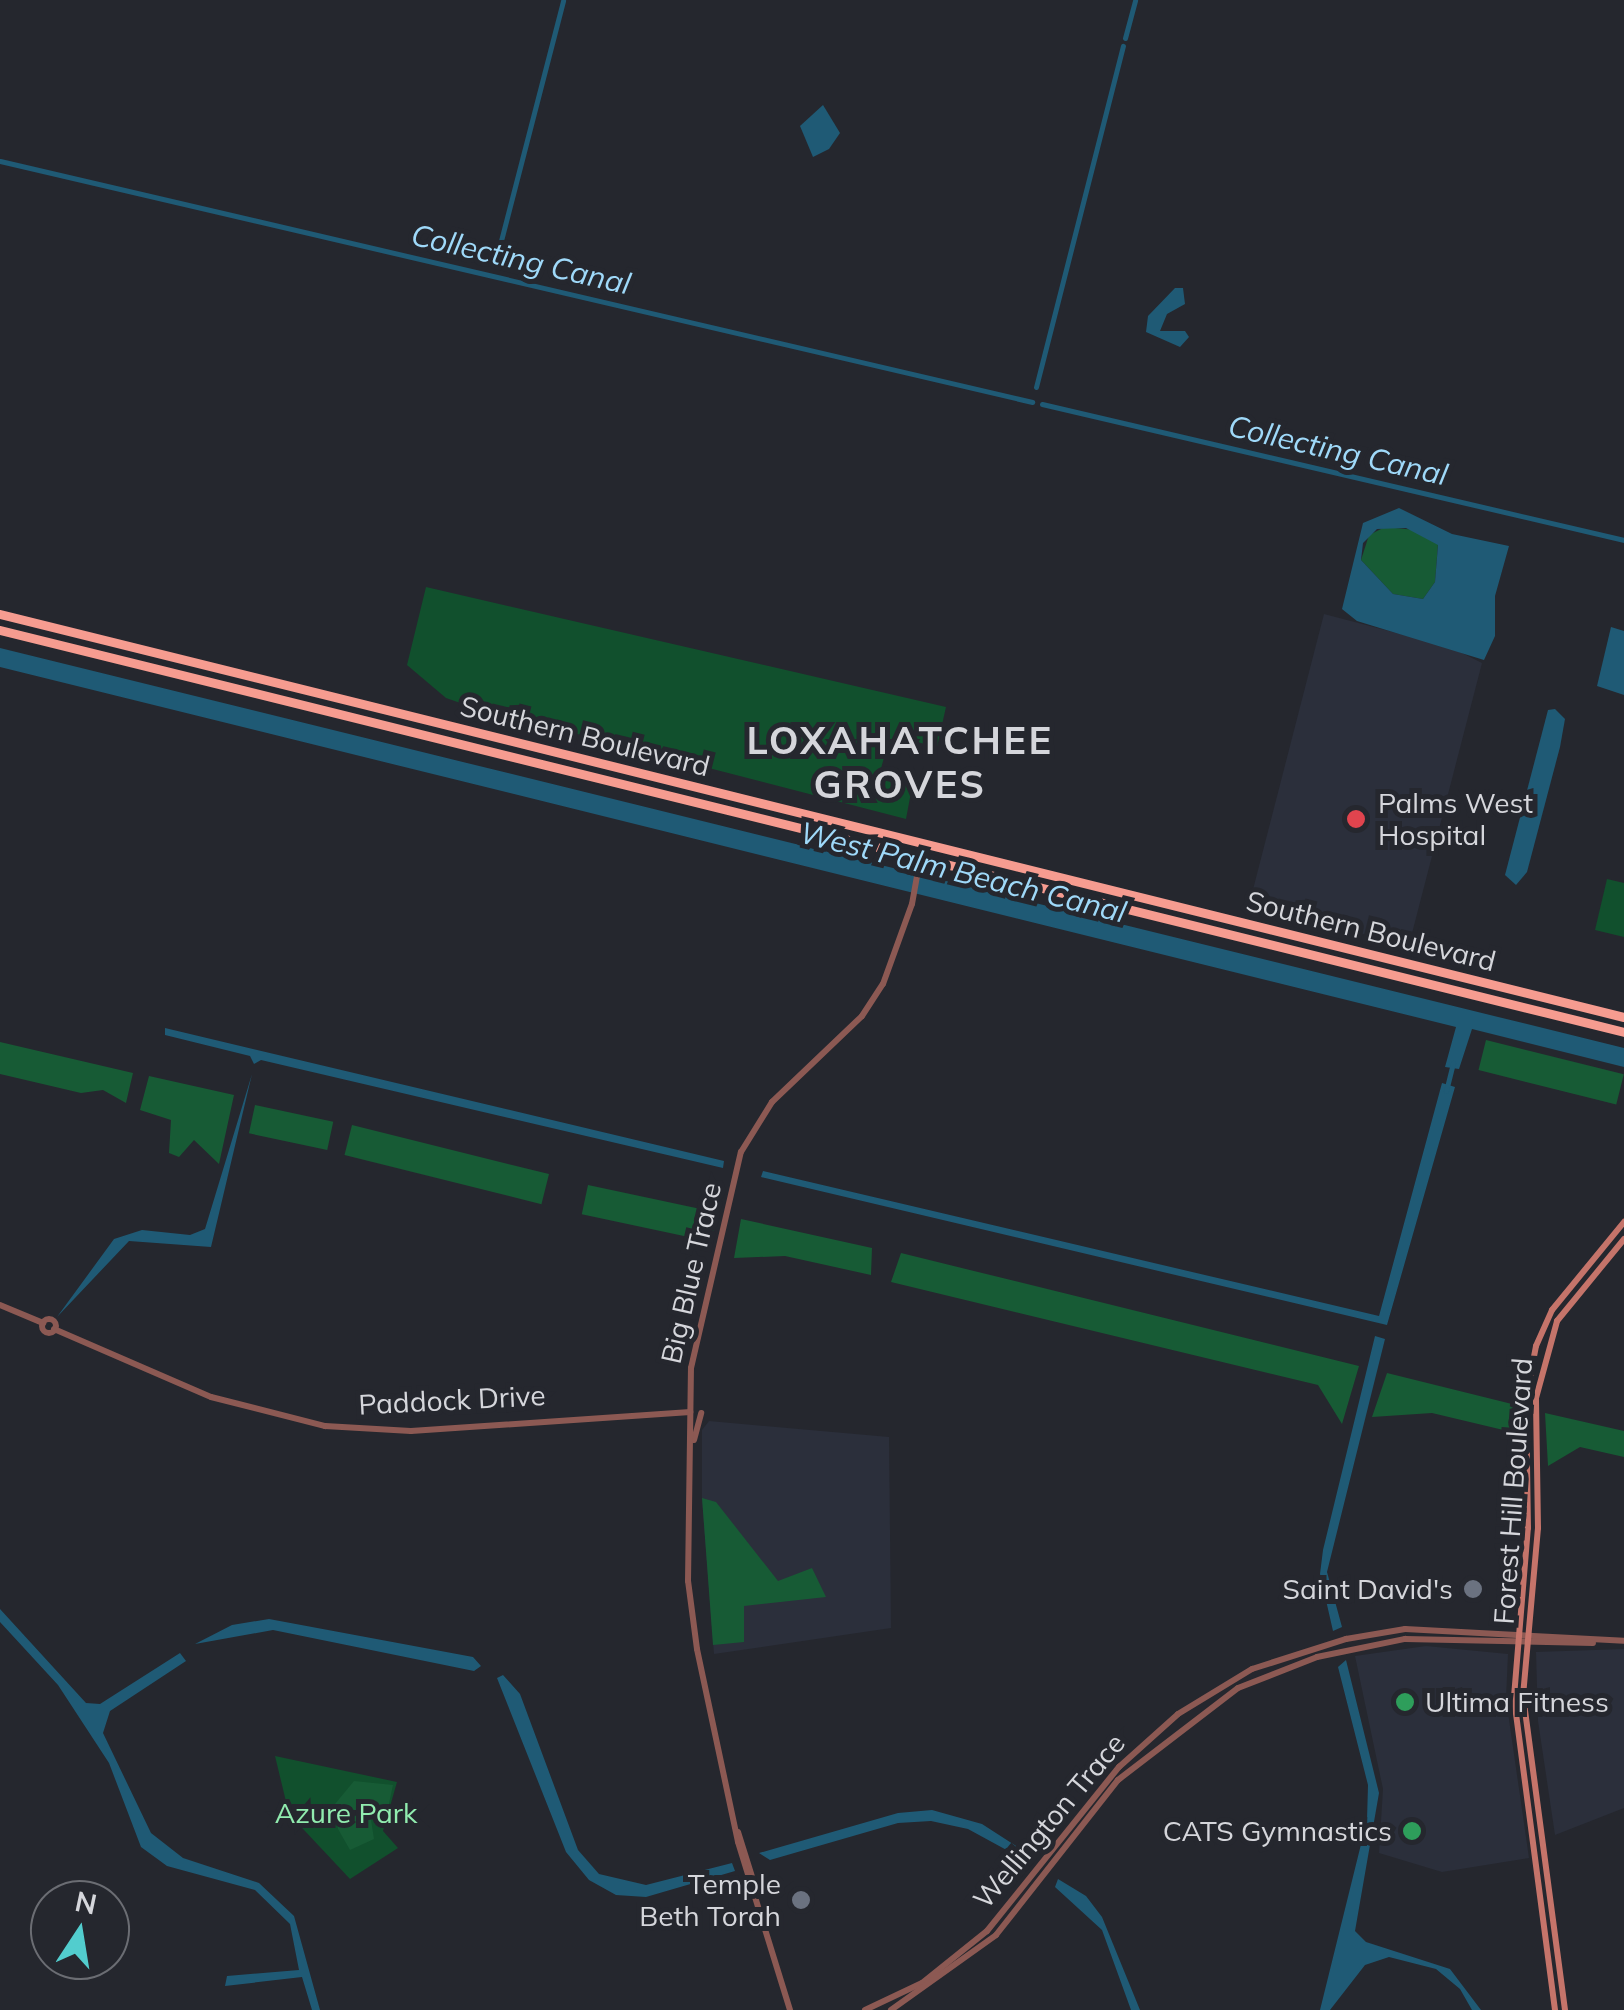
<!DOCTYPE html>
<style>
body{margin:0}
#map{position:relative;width:1624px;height:2010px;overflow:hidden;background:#25272e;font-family:Mulish,sans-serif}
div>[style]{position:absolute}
.built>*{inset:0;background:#2b2f3b}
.green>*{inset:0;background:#11502d}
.forest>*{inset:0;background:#175b35;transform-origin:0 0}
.water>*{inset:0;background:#1f5a75}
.canal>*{height:5px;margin:-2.5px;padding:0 2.5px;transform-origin:2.5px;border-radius:2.5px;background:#1f5a75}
.tertiary>*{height:6px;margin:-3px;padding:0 3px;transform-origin:3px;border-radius:3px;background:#8c5953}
.tertiary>.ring{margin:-3px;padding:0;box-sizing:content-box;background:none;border:6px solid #8c5953;border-radius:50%}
.secondary>*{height:6px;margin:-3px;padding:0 3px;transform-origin:3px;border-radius:3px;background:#c5746a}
.trunk>*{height:9px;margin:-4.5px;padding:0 4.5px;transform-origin:4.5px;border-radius:4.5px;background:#f69c90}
.dots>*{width:28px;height:28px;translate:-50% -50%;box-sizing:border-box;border:5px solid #25272e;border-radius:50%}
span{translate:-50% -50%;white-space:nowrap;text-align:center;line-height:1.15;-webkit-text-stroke:10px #25272e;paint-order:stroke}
.street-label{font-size:28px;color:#d5d6db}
.poi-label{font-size:28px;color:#d5d6db}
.left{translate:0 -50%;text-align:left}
.right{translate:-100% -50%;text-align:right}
.park-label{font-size:28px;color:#91ecaf}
.water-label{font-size:30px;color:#9fd9f9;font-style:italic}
.district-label{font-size:38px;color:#d5d6db;font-weight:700;letter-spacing:2.5px}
.north{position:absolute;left:30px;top:1880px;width:100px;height:100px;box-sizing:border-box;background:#25272e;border:2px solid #6b6d73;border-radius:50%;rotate:12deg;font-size:28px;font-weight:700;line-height:40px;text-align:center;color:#d5d6db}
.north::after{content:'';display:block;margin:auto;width:35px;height:45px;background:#52cdce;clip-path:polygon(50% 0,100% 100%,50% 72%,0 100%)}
</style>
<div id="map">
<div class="built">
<i style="clip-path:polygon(1324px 614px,1450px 647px,1482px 663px,1410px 941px,1403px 944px,1249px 905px)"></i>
<i style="clip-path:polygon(709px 1421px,889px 1437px,891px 1628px,714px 1654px,702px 1498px,702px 1430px)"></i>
<i style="clip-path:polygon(1426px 1646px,1508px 1654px,1506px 1699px,1529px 1858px,1442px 1872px,1379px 1853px,1383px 1789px,1355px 1656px)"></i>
<i style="clip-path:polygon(1624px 1649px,1624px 1808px,1555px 1835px,1538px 1721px,1536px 1652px)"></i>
</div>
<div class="green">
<i style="clip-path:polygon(426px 587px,946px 707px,937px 747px,913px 741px,910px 752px,887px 747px,878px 779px,912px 787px,906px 819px,469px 706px,446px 698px,407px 665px)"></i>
<i style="clip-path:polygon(1607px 879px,1624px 883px,1624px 937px,1595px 930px)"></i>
<i style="clip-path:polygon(275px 1756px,397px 1782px,383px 1831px,398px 1848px,350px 1879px,289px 1814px)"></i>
</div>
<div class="forest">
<i style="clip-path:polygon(1385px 527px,1416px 530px,1438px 544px,1435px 582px,1423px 599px,1393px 594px,1361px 560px,1369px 535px)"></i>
<i style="left:1486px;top:1040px;width:142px;height:31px;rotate:14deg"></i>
<i style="clip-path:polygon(0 1042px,133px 1073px,126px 1103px,103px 1090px,81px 1093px,0 1074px)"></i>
<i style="clip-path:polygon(149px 1076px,234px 1095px,219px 1164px,194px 1140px,179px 1157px,169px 1153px,171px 1120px,140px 1110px)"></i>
<i style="left:255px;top:1105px;width:80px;height:29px;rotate:12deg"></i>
<i style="left:352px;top:1125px;width:203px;height:31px;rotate:14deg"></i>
<i style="left:588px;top:1185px;width:132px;height:30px;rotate:12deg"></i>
<i style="clip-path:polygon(741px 1219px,872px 1248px,871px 1275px,785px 1256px,734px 1258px)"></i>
<i style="clip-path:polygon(901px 1253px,1359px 1366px,1342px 1424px,1318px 1385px,891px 1282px)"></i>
<i style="clip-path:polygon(1387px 1373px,1516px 1405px,1516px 1433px,1432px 1413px,1372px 1417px)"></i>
<i style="clip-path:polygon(1545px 1413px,1624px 1431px,1624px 1457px,1580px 1447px,1548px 1466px)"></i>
<i style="clip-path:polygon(702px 1498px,716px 1502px,778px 1581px,812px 1568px,826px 1597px,744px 1606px,744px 1642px,713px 1645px)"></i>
<i style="clip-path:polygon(354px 1781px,393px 1785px,387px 1813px,370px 1813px,374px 1839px,350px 1850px,338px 1829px,335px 1804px)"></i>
</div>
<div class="water">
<i style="clip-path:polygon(823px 105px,840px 133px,829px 149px,813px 157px,800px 126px)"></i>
<i style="clip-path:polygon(1175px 288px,1183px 288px,1185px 304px,1167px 314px,1160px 331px,1185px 331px,1189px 337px,1180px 347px,1146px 332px,1148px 316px)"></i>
<i style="clip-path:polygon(evenodd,1399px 508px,1452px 534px,1509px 546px,1495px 596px,1495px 636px,1484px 660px,1357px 621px,1342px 609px,1363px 523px,1399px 508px,1406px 528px,1438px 545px,1435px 582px,1423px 599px,1393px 594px,1361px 560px,1363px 543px,1377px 529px,1406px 528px)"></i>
<i style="clip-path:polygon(1611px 627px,1624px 631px,1624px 695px,1597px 686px)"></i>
<i style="clip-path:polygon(0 648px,1624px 1048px,1624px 1067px,1472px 1029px,1459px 1069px,1445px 1067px,1456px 1027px,0 667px)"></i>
<i style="clip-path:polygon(1555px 709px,1565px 719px,1560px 747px,1527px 872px,1516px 885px,1505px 875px,1548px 710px)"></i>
<i style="clip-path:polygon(165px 1028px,724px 1161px,723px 1168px,261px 1060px,254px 1064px,250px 1056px,165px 1035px)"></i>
<i style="clip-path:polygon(252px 1074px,211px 1247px,129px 1241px,57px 1317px,114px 1239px,142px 1230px,190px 1235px,205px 1229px)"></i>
<i style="clip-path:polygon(1442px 1083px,1455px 1087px,1387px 1325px,761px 1177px,763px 1171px,1379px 1316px)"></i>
<i style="clip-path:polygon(1375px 1336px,1385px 1339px,1327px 1572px,1342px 1627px,1333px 1631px,1320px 1574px,1323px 1550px)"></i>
<i style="clip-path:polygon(0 1609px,86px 1703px,100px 1704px,180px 1653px,186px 1661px,110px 1711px,103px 1733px,151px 1833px,183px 1858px,259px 1883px,294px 1916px,320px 2010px,312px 2010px,302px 1977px,225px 1986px,227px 1976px,299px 1970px,290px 1924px,255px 1890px,167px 1866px,141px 1847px,109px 1763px,58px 1685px,0 1622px)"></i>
<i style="clip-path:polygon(269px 1619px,473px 1657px,481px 1666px,474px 1671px,273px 1630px,195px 1644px,232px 1625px)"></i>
<i style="clip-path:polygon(1346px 1660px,1379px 1793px,1355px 1931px,1366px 1942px,1450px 1969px,1481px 2010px,1472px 2010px,1460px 1989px,1436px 1969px,1389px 1957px,1365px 1965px,1330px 2010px,1320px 2010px,1367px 1820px,1368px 1785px,1338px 1667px)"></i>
<i style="clip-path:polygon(503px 1675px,520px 1694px,578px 1850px,599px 1874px,646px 1885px,732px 1863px,735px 1871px,646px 1897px,616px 1895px,589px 1880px,566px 1852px,497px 1678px)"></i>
<i style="clip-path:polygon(932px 1810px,982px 1824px,1027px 1853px,1032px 1864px,968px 1829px,931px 1821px,898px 1823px,770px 1860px,759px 1853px,898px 1813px)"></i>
<i style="clip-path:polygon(1058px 1879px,1086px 1896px,1102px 1917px,1140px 2010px,1131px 2010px,1102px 1930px,1055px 1887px)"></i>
</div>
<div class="canal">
<i style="left:1125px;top:38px;width:39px;rotate:-75deg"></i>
<i style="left:0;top:161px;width:1060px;rotate:13.14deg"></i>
<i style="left:496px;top:260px;width:268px;rotate:-75.5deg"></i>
<i style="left:1036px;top:387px;width:352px;rotate:-75.7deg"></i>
<i style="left:1042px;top:404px;width:598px;rotate:13.15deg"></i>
<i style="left:1446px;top:1091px;width:29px;rotate:-76deg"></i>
</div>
<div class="tertiary">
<i style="left:0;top:1305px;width:47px;rotate:22.7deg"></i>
<i class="ring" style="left:42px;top:1319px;width:8px;height:8px"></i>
<i style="left:54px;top:1329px;width:171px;rotate:23.4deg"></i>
<i style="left:211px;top:1397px;width:118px;rotate:14.3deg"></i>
<i style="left:325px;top:1426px;width:86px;rotate:3.3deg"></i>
<i style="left:411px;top:1431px;width:280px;rotate:-3.9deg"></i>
<i style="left:694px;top:1440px;width:28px;rotate:-75deg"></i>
<i style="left:738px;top:1832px;width:67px;rotate:72.6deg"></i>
<i style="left:790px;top:2010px;width:176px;rotate:-107.2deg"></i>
<i style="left:738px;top:1842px;width:197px;rotate:-102deg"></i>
<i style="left:697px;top:1649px;width:69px;rotate:-97.5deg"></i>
<i style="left:688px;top:1581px;width:213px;rotate:-89.2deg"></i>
<i style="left:691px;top:1368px;width:222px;rotate:-77deg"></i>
<i style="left:741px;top:1152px;width:59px;rotate:-58.2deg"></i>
<i style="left:772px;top:1102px;width:124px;rotate:-43.7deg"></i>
<i style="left:862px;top:1016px;width:38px;rotate:-57deg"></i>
<i style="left:883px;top:984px;width:85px;rotate:-70.1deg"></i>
<i style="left:912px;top:904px;width:62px;rotate:-79.8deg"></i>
<i style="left:865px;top:2010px;width:63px;rotate:-25.3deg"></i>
<i style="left:922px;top:1983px;width:83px;rotate:-38.7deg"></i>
<i style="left:987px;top:1931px;width:211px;rotate:-51.2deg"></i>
<i style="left:1119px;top:1767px;width:79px;rotate:-41.9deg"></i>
<i style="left:1178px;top:1714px;width:87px;rotate:-31.3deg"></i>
<i style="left:1252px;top:1669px;width:99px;rotate:-17.7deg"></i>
<i style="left:1346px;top:1639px;width:60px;rotate:-9.6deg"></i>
<i style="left:1405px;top:1629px;width:219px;rotate:3.1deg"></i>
<i style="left:891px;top:2010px;width:129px;rotate:-35.5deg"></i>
<i style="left:996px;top:1935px;width:197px;rotate:-51.8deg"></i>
<i style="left:1118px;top:1780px;width:151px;rotate:-37.5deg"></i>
<i style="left:1238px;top:1688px;width:85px;rotate:-21.4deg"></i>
<i style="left:1317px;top:1657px;width:90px;rotate:-11.6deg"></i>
<i style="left:1405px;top:1639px;width:188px;rotate:1.2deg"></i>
</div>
<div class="secondary">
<i style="left:1555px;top:2010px;width:316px;rotate:-97.5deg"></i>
<i style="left:1514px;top:1697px;width:170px;rotate:-85.3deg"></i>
<i style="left:1528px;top:1528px;width:130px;rotate:-90.9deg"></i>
<i style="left:1526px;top:1398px;width:53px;rotate:-79.1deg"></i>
<i style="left:1536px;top:1346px;width:39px;rotate:-66deg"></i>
<i style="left:1552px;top:1310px;width:114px;rotate:-50.7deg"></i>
<i style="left:1565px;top:2010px;width:317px;rotate:-97.6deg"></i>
<i style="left:1523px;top:1696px;width:169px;rotate:-84.9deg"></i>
<i style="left:1538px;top:1528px;width:130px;rotate:-90.9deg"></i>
<i style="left:1536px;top:1398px;width:80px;rotate:-74.7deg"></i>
<i style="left:1557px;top:1321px;width:106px;rotate:-50.7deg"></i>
</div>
<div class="trunk">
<i style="left:0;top:614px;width:1673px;rotate:13.94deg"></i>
<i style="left:0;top:630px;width:1673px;rotate:13.9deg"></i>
</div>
<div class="dots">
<i style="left:1356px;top:819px;background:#e0444e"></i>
<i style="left:1473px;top:1589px;background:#6b7280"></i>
<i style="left:1405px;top:1702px;background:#2e9e5b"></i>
<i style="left:1412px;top:1831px;background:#2e9e5b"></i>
<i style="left:801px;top:1900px;background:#6b7280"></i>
</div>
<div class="street-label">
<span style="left:585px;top:736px;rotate:14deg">Southern Boulevard</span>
<span style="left:1371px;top:931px;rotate:14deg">Southern Boulevard</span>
<span style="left:691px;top:1273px;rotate:-77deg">Big Blue Trace</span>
<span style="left:452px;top:1400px;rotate:-3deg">Paddock Drive</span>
<span style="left:1513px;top:1491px;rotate:-86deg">Forest Hill Boulevard</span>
<span style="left:1049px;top:1821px;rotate:-50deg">Wellington Trace</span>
</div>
<div class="poi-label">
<span class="left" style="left:1378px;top:819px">Palms West<br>Hospital</span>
<span class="right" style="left:1453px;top:1589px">Saint David's</span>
<span class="left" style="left:1425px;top:1702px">Ultima Fitness</span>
<span class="right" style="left:1392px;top:1831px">CATS Gymnastics</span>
<span class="right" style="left:781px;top:1900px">Temple<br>Beth Torah</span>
</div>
<div class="park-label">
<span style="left:346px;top:1813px">Azure Park</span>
</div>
<div class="water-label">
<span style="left:521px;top:259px;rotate:13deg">Collecting Canal</span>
<span style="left:1338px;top:450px;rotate:13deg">Collecting Canal</span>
<span style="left:963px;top:872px;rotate:14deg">West Palm Beach Canal</span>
</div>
<div class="district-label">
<span style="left:900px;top:763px">LOXAHATCHEE<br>GROVES</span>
</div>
<div class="north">N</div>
</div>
